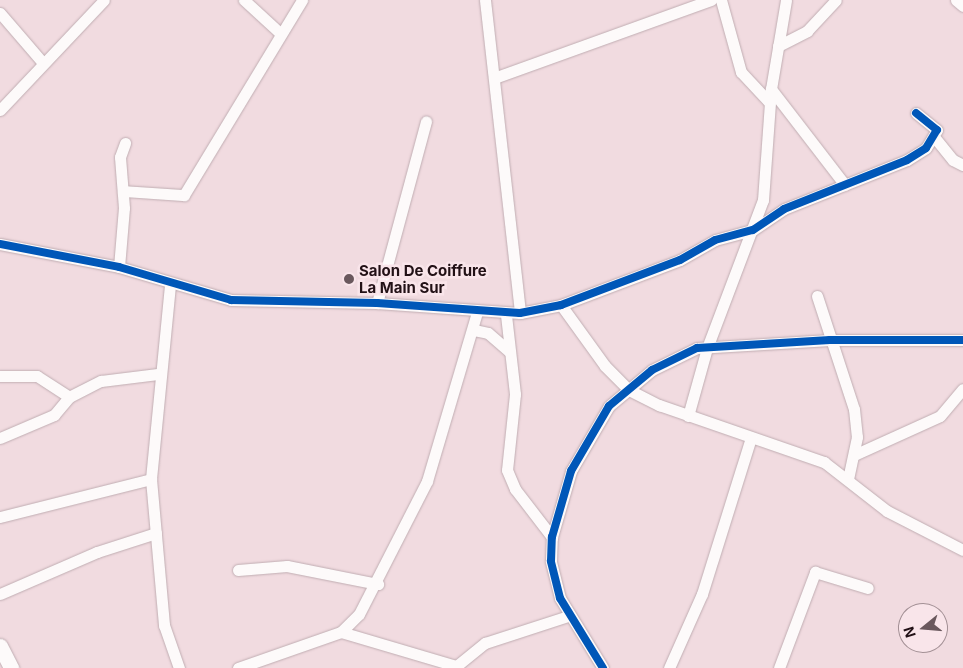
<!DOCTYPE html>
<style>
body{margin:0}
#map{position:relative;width:963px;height:668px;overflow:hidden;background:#f1dbe0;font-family:Inter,sans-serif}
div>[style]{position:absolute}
.roads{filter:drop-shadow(0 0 1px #c0adb2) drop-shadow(0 0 1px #c0adb2)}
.street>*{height:11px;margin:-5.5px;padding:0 5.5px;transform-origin:5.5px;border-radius:5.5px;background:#fdfafa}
.secondary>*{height:15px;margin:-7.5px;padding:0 7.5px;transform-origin:7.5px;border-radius:7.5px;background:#fdfafa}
.cycleway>*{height:8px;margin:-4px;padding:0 4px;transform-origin:4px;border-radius:4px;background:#0057b8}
.dots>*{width:14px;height:14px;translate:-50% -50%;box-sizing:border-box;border:2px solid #f9e5ea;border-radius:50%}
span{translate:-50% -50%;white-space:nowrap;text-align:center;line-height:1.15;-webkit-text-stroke:5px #f9e5ea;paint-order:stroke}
.poi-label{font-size:15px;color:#221116;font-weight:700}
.left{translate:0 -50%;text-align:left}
.north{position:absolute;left:898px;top:603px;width:50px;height:50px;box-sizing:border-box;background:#f9e5ea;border:1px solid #a39095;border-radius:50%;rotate:253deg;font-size:14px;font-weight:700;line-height:20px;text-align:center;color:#221116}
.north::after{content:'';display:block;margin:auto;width:18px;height:22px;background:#6a585d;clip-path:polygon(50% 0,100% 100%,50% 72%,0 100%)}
</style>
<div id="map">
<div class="roads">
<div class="street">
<i style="left:244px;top:0;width:50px;rotate:42.6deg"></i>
<i style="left:485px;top:0;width:315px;rotate:83.6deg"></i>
<i style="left:721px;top:0;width:75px;rotate:74.5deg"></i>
<i style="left:741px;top:72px;width:42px;rotate:46.9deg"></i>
<i style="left:956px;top:0;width:9px;rotate:41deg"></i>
<i style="left:0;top:13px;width:66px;rotate:49.3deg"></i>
<i style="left:778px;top:46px;width:33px;rotate:-27deg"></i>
<i style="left:807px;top:31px;width:42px;rotate:-46.9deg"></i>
<i style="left:494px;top:78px;width:231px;rotate:-19.8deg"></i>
<i style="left:771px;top:89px;width:121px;rotate:52.4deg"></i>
<i style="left:0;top:110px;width:151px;rotate:-46.6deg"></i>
<i style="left:935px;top:138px;width:28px;rotate:51deg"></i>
<i style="left:953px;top:160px;width:11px;rotate:27deg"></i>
<i style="left:123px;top:191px;width:61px;rotate:3.8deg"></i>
<i style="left:184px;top:195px;width:228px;rotate:-58.8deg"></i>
<i style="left:0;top:244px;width:121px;rotate:10.9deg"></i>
<i style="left:119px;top:267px;width:117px;rotate:16.4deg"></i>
<i style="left:231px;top:300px;width:146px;rotate:1.2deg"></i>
<i style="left:377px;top:303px;width:143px;rotate:4deg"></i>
<i style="left:520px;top:313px;width:42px;rotate:-11deg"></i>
<i style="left:561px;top:305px;width:127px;rotate:-20.7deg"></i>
<i style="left:680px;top:260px;width:40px;rotate:-29.7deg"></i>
<i style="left:715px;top:240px;width:39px;rotate:-15deg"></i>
<i style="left:753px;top:230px;width:37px;rotate:-34deg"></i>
<i style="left:784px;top:209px;width:132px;rotate:-21.7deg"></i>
<i style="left:907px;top:160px;width:22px;rotate:-32deg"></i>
<i style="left:926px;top:148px;width:21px;rotate:-59deg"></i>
<i style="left:937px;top:130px;width:27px;rotate:-141deg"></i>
<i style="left:119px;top:267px;width:59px;rotate:-85.2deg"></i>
<i style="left:124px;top:208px;width:51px;rotate:-94.5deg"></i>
<i style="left:120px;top:157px;width:15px;rotate:-70deg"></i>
<i style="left:170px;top:285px;width:195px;rotate:95.6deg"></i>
<i style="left:151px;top:479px;width:147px;rotate:84.9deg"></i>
<i style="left:164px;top:625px;width:46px;rotate:70.8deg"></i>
<i style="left:817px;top:296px;width:119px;rotate:71.9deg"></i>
<i style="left:854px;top:409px;width:28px;rotate:84deg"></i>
<i style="left:857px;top:437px;width:43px;rotate:102.1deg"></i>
<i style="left:377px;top:303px;width:188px;rotate:-74.9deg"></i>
<i style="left:561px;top:305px;width:75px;rotate:54.2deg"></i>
<i style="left:605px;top:366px;width:34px;rotate:45deg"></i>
<i style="left:629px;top:390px;width:34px;rotate:27deg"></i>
<i style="left:659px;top:405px;width:175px;rotate:19.1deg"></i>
<i style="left:824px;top:462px;width:80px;rotate:37.9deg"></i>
<i style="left:887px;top:511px;width:85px;rotate:27.2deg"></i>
<i style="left:506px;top:315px;width:80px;rotate:83.5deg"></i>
<i style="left:515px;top:394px;width:76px;rotate:96deg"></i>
<i style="left:507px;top:470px;width:21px;rotate:67deg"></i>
<i style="left:515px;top:489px;width:61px;rotate:52.4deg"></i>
<i style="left:474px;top:330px;width:14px;rotate:12deg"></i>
<i style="left:488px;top:333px;width:29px;rotate:41deg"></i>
<i style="left:0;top:376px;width:37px"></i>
<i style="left:37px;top:376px;width:38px;rotate:33deg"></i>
<i style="left:688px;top:416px;width:71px;rotate:-74.4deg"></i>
<i style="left:707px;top:348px;width:158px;rotate:-69.3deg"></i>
<i style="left:763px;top:200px;width:111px;rotate:-85.9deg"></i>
<i style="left:771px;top:89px;width:90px;rotate:-80.4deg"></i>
<i style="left:0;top:438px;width:59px;rotate:-23.1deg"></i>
<i style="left:54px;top:415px;width:23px;rotate:-50deg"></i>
<i style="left:69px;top:397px;width:36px;rotate:-27deg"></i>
<i style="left:101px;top:381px;width:57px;rotate:-7deg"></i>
<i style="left:854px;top:455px;width:94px;rotate:-24.4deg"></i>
<i style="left:940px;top:416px;width:35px;rotate:-50deg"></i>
<i style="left:0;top:517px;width:156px;rotate:-14.1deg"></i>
<i style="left:238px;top:570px;width:49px;rotate:-4.7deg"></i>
<i style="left:287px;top:566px;width:93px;rotate:11.2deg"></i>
<i style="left:0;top:594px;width:106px;rotate:-23.4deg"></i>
<i style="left:97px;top:552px;width:62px;rotate:-17.9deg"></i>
<i style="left:341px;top:632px;width:120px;rotate:16.5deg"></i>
<i style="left:238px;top:668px;width:109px;rotate:-19.3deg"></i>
<i style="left:341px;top:632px;width:25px;rotate:-45deg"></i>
<i style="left:359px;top:614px;width:149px;rotate:-62.9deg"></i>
<i style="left:427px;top:481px;width:176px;rotate:-73.5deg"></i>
<i style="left:454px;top:668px;width:40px;rotate:-39deg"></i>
<i style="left:485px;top:643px;width:87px;rotate:-18deg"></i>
<i style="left:603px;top:668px;width:82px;rotate:-121.6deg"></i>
<i style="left:560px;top:598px;width:38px;rotate:-104deg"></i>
<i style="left:551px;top:561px;width:24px;rotate:-88deg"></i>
<i style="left:552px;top:537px;width:69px;rotate:-73.9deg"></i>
<i style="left:571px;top:471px;width:75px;rotate:-59.7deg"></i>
<i style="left:609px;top:406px;width:56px;rotate:-39.9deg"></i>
<i style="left:652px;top:370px;width:50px;rotate:-26.1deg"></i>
<i style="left:697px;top:348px;width:133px;rotate:-3.4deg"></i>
<i style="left:830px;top:340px;width:133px"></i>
<i style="left:669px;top:668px;width:81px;rotate:-66deg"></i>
<i style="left:702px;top:594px;width:164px;rotate:-72.6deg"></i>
<i style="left:779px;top:668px;width:103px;rotate:-69.4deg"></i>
<i style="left:815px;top:572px;width:55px;rotate:16.8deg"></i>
</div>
<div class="secondary">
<i style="left:0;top:646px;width:25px;rotate:63deg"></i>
</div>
</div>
<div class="cycleway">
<i style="left:0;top:244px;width:121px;rotate:10.9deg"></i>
<i style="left:119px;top:267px;width:117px;rotate:16.4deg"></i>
<i style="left:231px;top:300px;width:146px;rotate:1.2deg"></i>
<i style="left:377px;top:303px;width:143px;rotate:4deg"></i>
<i style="left:520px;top:313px;width:42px;rotate:-11deg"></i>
<i style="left:561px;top:305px;width:127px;rotate:-20.7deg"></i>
<i style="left:680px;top:260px;width:40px;rotate:-29.7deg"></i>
<i style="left:715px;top:240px;width:39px;rotate:-15deg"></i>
<i style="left:753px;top:230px;width:37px;rotate:-34deg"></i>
<i style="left:784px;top:209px;width:132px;rotate:-21.7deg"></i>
<i style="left:907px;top:160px;width:22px;rotate:-32deg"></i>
<i style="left:926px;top:148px;width:21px;rotate:-59deg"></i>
<i style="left:937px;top:130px;width:27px;rotate:-141deg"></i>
<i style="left:603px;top:668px;width:82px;rotate:-121.6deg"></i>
<i style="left:560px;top:598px;width:38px;rotate:-104deg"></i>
<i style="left:551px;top:561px;width:24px;rotate:-88deg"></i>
<i style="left:552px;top:537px;width:69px;rotate:-73.9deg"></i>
<i style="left:571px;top:471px;width:75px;rotate:-59.7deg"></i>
<i style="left:609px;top:406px;width:56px;rotate:-39.9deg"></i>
<i style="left:652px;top:370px;width:50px;rotate:-26.1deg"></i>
<i style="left:697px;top:348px;width:133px;rotate:-3.4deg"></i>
<i style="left:830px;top:340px;width:133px"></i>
</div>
<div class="dots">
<i style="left:349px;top:279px;background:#6a585d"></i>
</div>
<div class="poi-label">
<span class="left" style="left:359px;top:279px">Salon De Coiffure<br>La Main Sur</span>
</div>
<div class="north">N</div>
</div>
